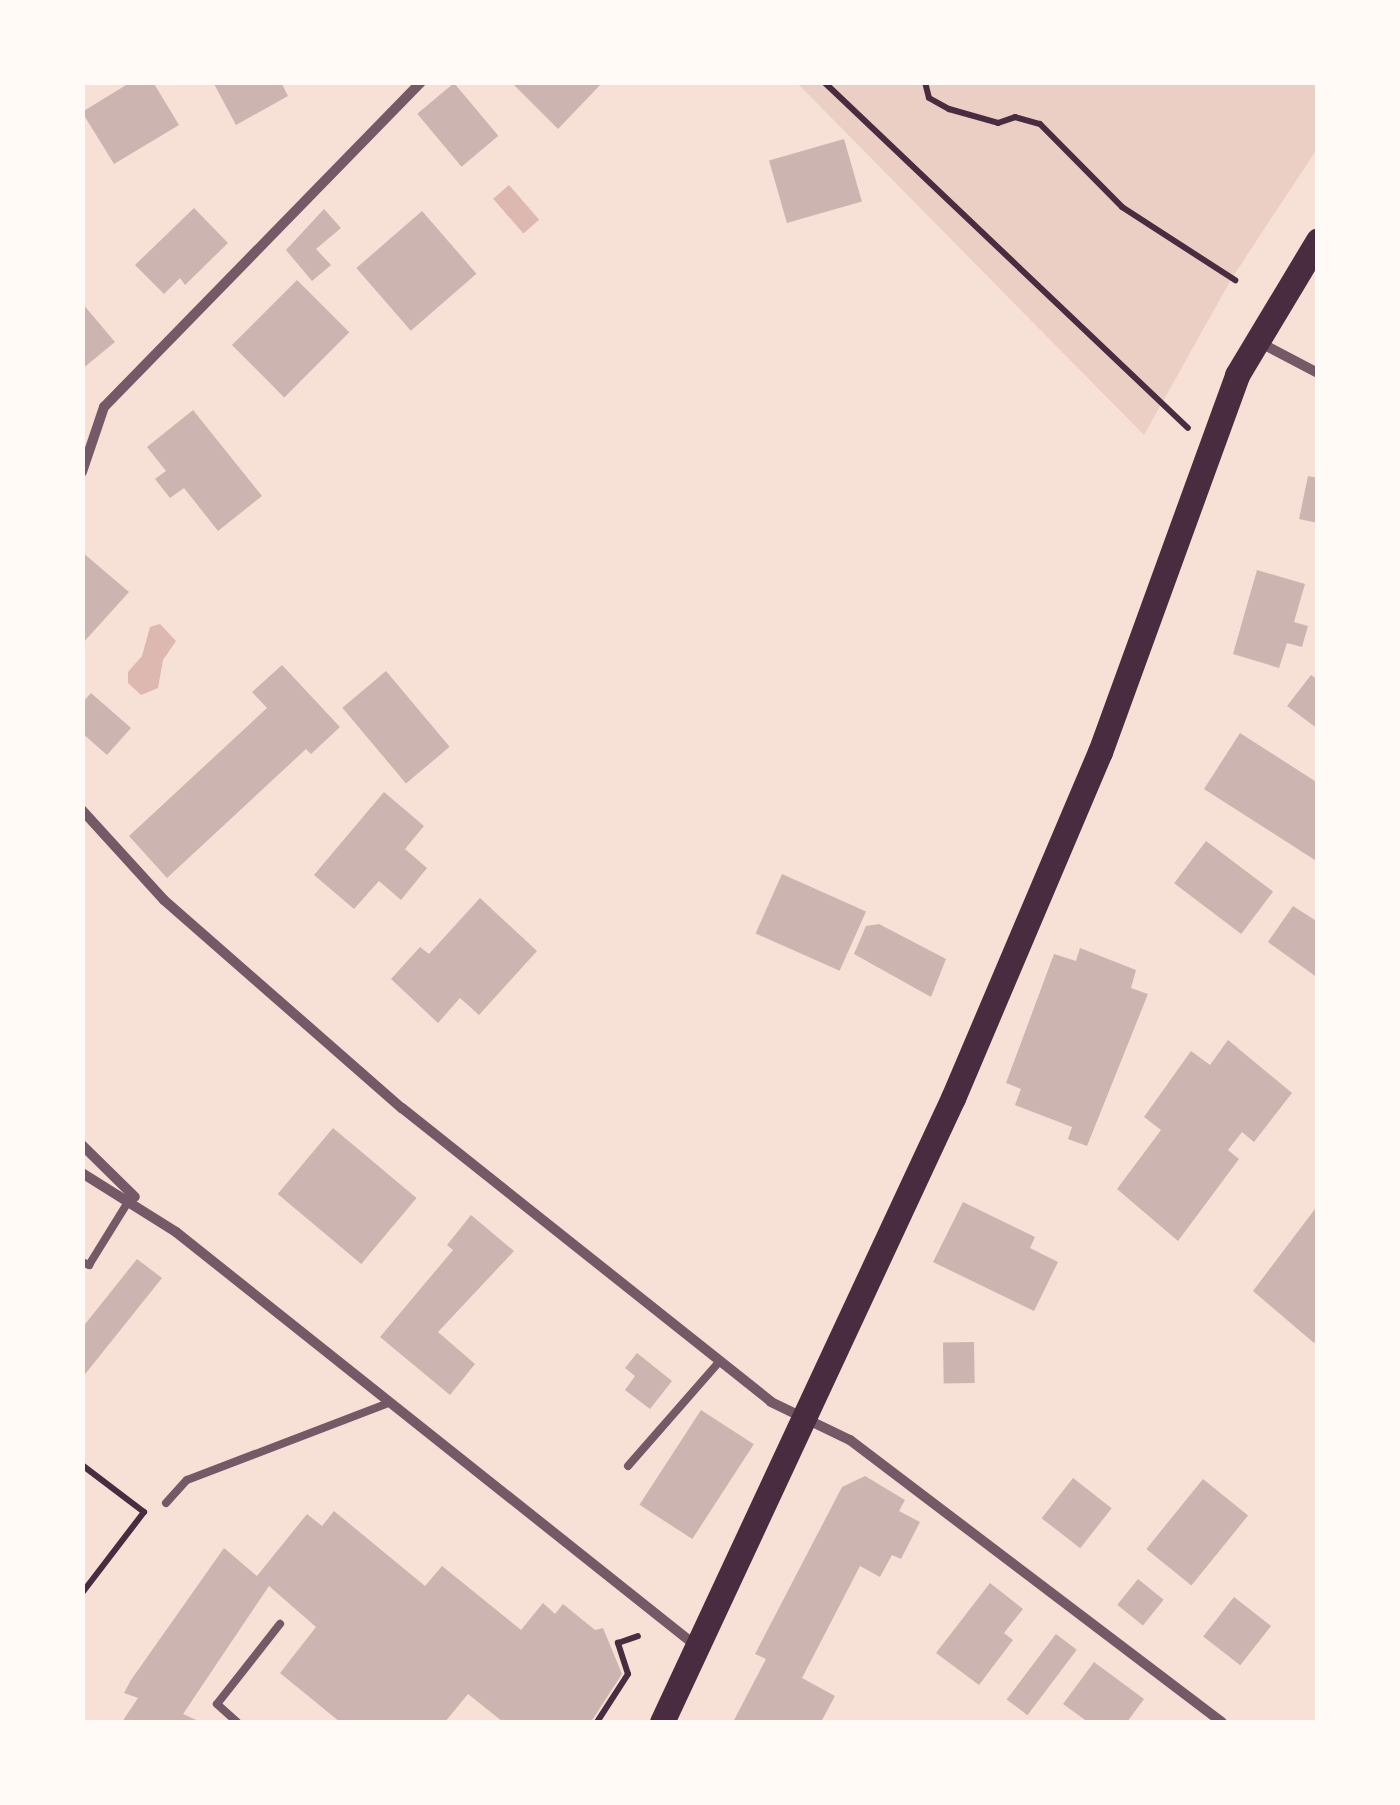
<!DOCTYPE html>
<style>
body{margin:0}
#map{position:relative;width:1400px;height:1805px;overflow:hidden;background:#f7e1d7;font-family:Commissioner,sans-serif}
div>[style]{position:absolute}
.green>*{inset:0;background:#ebcfc5}
.water>*{inset:0;background:#dcb8b0;transform-origin:0 0}
.building>*{inset:0;background:#ccb4b1;transform-origin:0 0}
.path>*{height:6px;margin:-3px;padding:0 3px;transform-origin:3px;border-radius:3px;background:#4a2c40}
.service>*{height:8px;margin:-4px;padding:0 4px;transform-origin:4px;border-radius:4px;background:#755966}
.minor>*{height:10px;margin:-5px;padding:0 5px;transform-origin:5px;border-radius:5px;background:#755966}
.primary>*{height:25px;margin:-12.5px;padding:0 12.5px;transform-origin:12.5px;border-radius:12.5px;background:#4a2c40}
span{translate:-50% -50%;white-space:nowrap;text-align:center;line-height:1.15;-webkit-text-stroke:10px #fffaf5;paint-order:stroke}
.frame{position:absolute;inset:0;border:85px solid #fffaf5;pointer-events:none}
</style>
<div id="map">
<div class="green">
<i style="clip-path:polygon(797px 83px,1317px 83px,1317px 149px,1232px 278px,1144px 435px)"></i>
</div>
<div class="water">
<i style="left:509px;top:185px;width:46px;height:21px;rotate:49deg"></i>
<i style="clip-path:polygon(160px 624px,176px 641px,163px 660px,158px 688px,141px 695px,128px 683px,128px 672px,142px 656px,150px 627px)"></i>
</div>
<div class="building">
<i style="clip-path:polygon(131px 82px,153px 82px,179px 125px,114px 164px,82px 112px)"></i>
<i style="clip-path:polygon(213px 82px,281px 82px,288px 96px,236px 125px)"></i>
<i style="clip-path:polygon(511px 82px,603px 82px,558px 129px)"></i>
<i style="left:454px;top:83px;width:69px;height:48px;rotate:50deg"></i>
<i style="left:844px;top:139px;width:65px;height:78px;rotate:74deg"></i>
<i style="clip-path:polygon(194px 208px,228px 243px,185px 285px,180px 278px,164px 294px,135px 265px)"></i>
<i style="clip-path:polygon(324px 209px,341px 228px,316px 249px,331px 265px,312px 281px,286px 250px)"></i>
<i style="left:422px;top:211px;width:83px;height:87px;rotate:49deg"></i>
<i style="left:297px;top:280px;width:74px;height:92px;rotate:45deg"></i>
<i style="clip-path:polygon(82px 303px,115px 342px,82px 369px)"></i>
<i style="clip-path:polygon(193px 410px,262px 496px,218px 531px,184px 488px,170px 498px,155px 479px,166px 471px,147px 447px)"></i>
<i style="clip-path:polygon(1308px 476px,1318px 478px,1318px 523px,1299px 519px)"></i>
<i style="clip-path:polygon(82px 552px,129px 592px,82px 644px)"></i>
<i style="clip-path:polygon(1257px 570px,1305px 584px,1294px 622px,1308px 626px,1302px 647px,1287px 643px,1279px 668px,1233px 654px)"></i>
<i style="clip-path:polygon(282px 665px,340px 727px,311px 754px,306px 749px,167px 878px,129px 836px,267px 708px,252px 692px)"></i>
<i style="left:386px;top:671px;width:99px;height:57px;rotate:50deg"></i>
<i style="clip-path:polygon(1311px 675px,1318px 680px,1318px 729px,1287px 706px)"></i>
<i style="clip-path:polygon(91px 693px,131px 728px,107px 755px,82px 733px,82px 703px)"></i>
<i style="clip-path:polygon(1240px 733px,1318px 783px,1318px 862px,1204px 789px)"></i>
<i style="clip-path:polygon(384px 792px,424px 826px,405px 849px,427px 868px,401px 900px,379px 881px,354px 909px,314px 875px)"></i>
<i style="left:1206px;top:841px;width:84px;height:53px;rotate:37deg"></i>
<i style="left:782px;top:874px;width:92px;height:65px;rotate:24deg"></i>
<i style="clip-path:polygon(480px 898px,537px 951px,479px 1015px,460px 998px,438px 1023px,391px 979px,420px 947px,429px 954px)"></i>
<i style="clip-path:polygon(1293px 906px,1318px 922px,1318px 978px,1268px 942px)"></i>
<i style="clip-path:polygon(879px 924px,946px 959px,931px 997px,854px 954px,866px 926px)"></i>
<i style="clip-path:polygon(1080px 948px,1136px 970px,1131px 988px,1148px 994px,1087px 1146px,1068px 1139px,1072px 1127px,1015px 1105px,1021px 1089px,1006px 1083px,1054px 954px,1076px 961px)"></i>
<i style="clip-path:polygon(1228px 1040px,1292px 1093px,1254px 1142px,1242px 1132px,1228px 1150px,1239px 1159px,1178px 1241px,1117px 1189px,1161px 1130px,1144px 1117px,1191px 1051px,1210px 1065px)"></i>
<i style="left:333px;top:1128px;width:109px;height:86px;rotate:40deg"></i>
<i style="clip-path:polygon(963px 1202px,1035px 1237px,1030px 1248px,1058px 1262px,1034px 1311px,933px 1262px)"></i>
<i style="clip-path:polygon(1318px 1205px,1318px 1338px,1314px 1343px,1253px 1291px)"></i>
<i style="clip-path:polygon(471px 1215px,514px 1251px,438px 1332px,475px 1364px,450px 1395px,380px 1337px,453px 1250px,447px 1245px)"></i>
<i style="clip-path:polygon(137px 1259px,162px 1278px,82px 1378px,82px 1328px)"></i>
<i style="left:974px;top:1342px;width:41px;height:31px;rotate:89deg"></i>
<i style="clip-path:polygon(637px 1353px,672px 1381px,650px 1409px,625px 1390px,635px 1376px,625px 1368px)"></i>
<i style="left:701px;top:1410px;width:63px;height:113px;rotate:33deg"></i>
<i style="clip-path:polygon(865px 1476px,905px 1500px,899px 1511px,920px 1522px,901px 1559px,892px 1555px,880px 1577px,860px 1566px,802px 1678px,835px 1696px,821px 1722px,733px 1722px,766px 1659px,755px 1654px,842px 1487px)"></i>
<i style="left:1073px;top:1478px;width:49px;height:51px;rotate:38deg"></i>
<i style="left:1203px;top:1479px;width:58px;height:90px;rotate:39deg"></i>
<i style="clip-path:polygon(334px 1511px,425px 1586px,442px 1566px,521px 1630px,543px 1603px,555px 1614px,563px 1604px,595px 1630px,603px 1628px,622px 1674px,591px 1722px,503px 1722px,468px 1694px,445px 1722px,340px 1722px,280px 1673px,316px 1627px,269px 1586px,183px 1714px,201px 1722px,122px 1722px,138px 1698px,124px 1693px,131px 1680px,224px 1548px,257px 1576px,307px 1514px,322px 1526px)"></i>
<i style="left:1138px;top:1579px;width:33px;height:33px;rotate:39deg"></i>
<i style="clip-path:polygon(990px 1583px,1023px 1609px,1004px 1633px,1013px 1640px,979px 1685px,936px 1653px)"></i>
<i style="left:1234px;top:1597px;width:47px;height:50px;rotate:38deg"></i>
<i style="left:1056px;top:1634px;width:26px;height:82px;rotate:37deg"></i>
<i style="clip-path:polygon(1094px 1662px,1144px 1699px,1127px 1722px,1088px 1722px,1063px 1704px)"></i>
</div>
<div class="path">
<i style="left:824px;top:82px;width:502px;rotate:43.55deg"></i>
<i style="left:925px;top:82px;width:16px;rotate:76deg"></i>
<i style="left:929px;top:98px;width:23px;rotate:29deg"></i>
<i style="left:949px;top:109px;width:51px;rotate:15.9deg"></i>
<i style="left:998px;top:123px;width:18px;rotate:-19deg"></i>
<i style="left:1015px;top:117px;width:26px;rotate:16deg"></i>
<i style="left:1040px;top:124px;width:117px;rotate:45.3deg"></i>
<i style="left:1122px;top:207px;width:135px;rotate:32.9deg"></i>
<i style="left:82px;top:1465px;width:78px;rotate:37.2deg"></i>
<i style="left:144px;top:1512px;width:102px;rotate:127.4deg"></i>
<i style="left:597px;top:1722px;width:57px;rotate:-57.1deg"></i>
<i style="left:628px;top:1674px;width:33px;rotate:-108deg"></i>
<i style="left:618px;top:1643px;width:21px;rotate:-19deg"></i>
</div>
<div class="service">
<i style="left:82px;top:1262px;width:8px;rotate:23deg"></i>
<i style="left:89px;top:1265px;width:78px;rotate:-58.2deg"></i>
<i style="left:628px;top:1466px;width:140px;rotate:-48.8deg"></i>
<i style="left:166px;top:1503px;width:31px;rotate:-48deg"></i>
<i style="left:187px;top:1480px;width:213px;rotate:-20.9deg"></i>
<i style="left:237px;top:1722px;width:27px;rotate:-138deg"></i>
<i style="left:217px;top:1704px;width:102px;rotate:-51.8deg"></i>
</div>
<div class="minor">
<i style="left:1257px;top:341px;width:69px;rotate:27.7deg"></i>
<i style="left:82px;top:472px;width:69px;rotate:-71.3deg"></i>
<i style="left:104px;top:407px;width:454px;rotate:-45.7deg"></i>
<i style="left:82px;top:810px;width:122px;rotate:47.7deg"></i>
<i style="left:164px;top:900px;width:316px;rotate:41.2deg"></i>
<i style="left:402px;top:1108px;width:472px;rotate:38.5deg"></i>
<i style="left:771px;top:1402px;width:88px;rotate:25.7deg"></i>
<i style="left:850px;top:1440px;width:467px;rotate:37.2deg"></i>
<i style="left:82px;top:1145px;width:74px;rotate:44.5deg"></i>
<i style="left:82px;top:1173px;width:111px;rotate:32.1deg"></i>
<i style="left:176px;top:1232px;width:663px;rotate:38.51deg"></i>
</div>
<div class="primary">
<i style="left:662px;top:1722px;width:689px;rotate:-65deg"></i>
<i style="left:953px;top:1098px;width:376px;rotate:-67deg"></i>
<i style="left:1100px;top:752px;width:401px;rotate:-70deg"></i>
<i style="left:1237px;top:375px;width:157px;rotate:-59deg"></i>
</div>
<div class="frame"></div>
</div>
